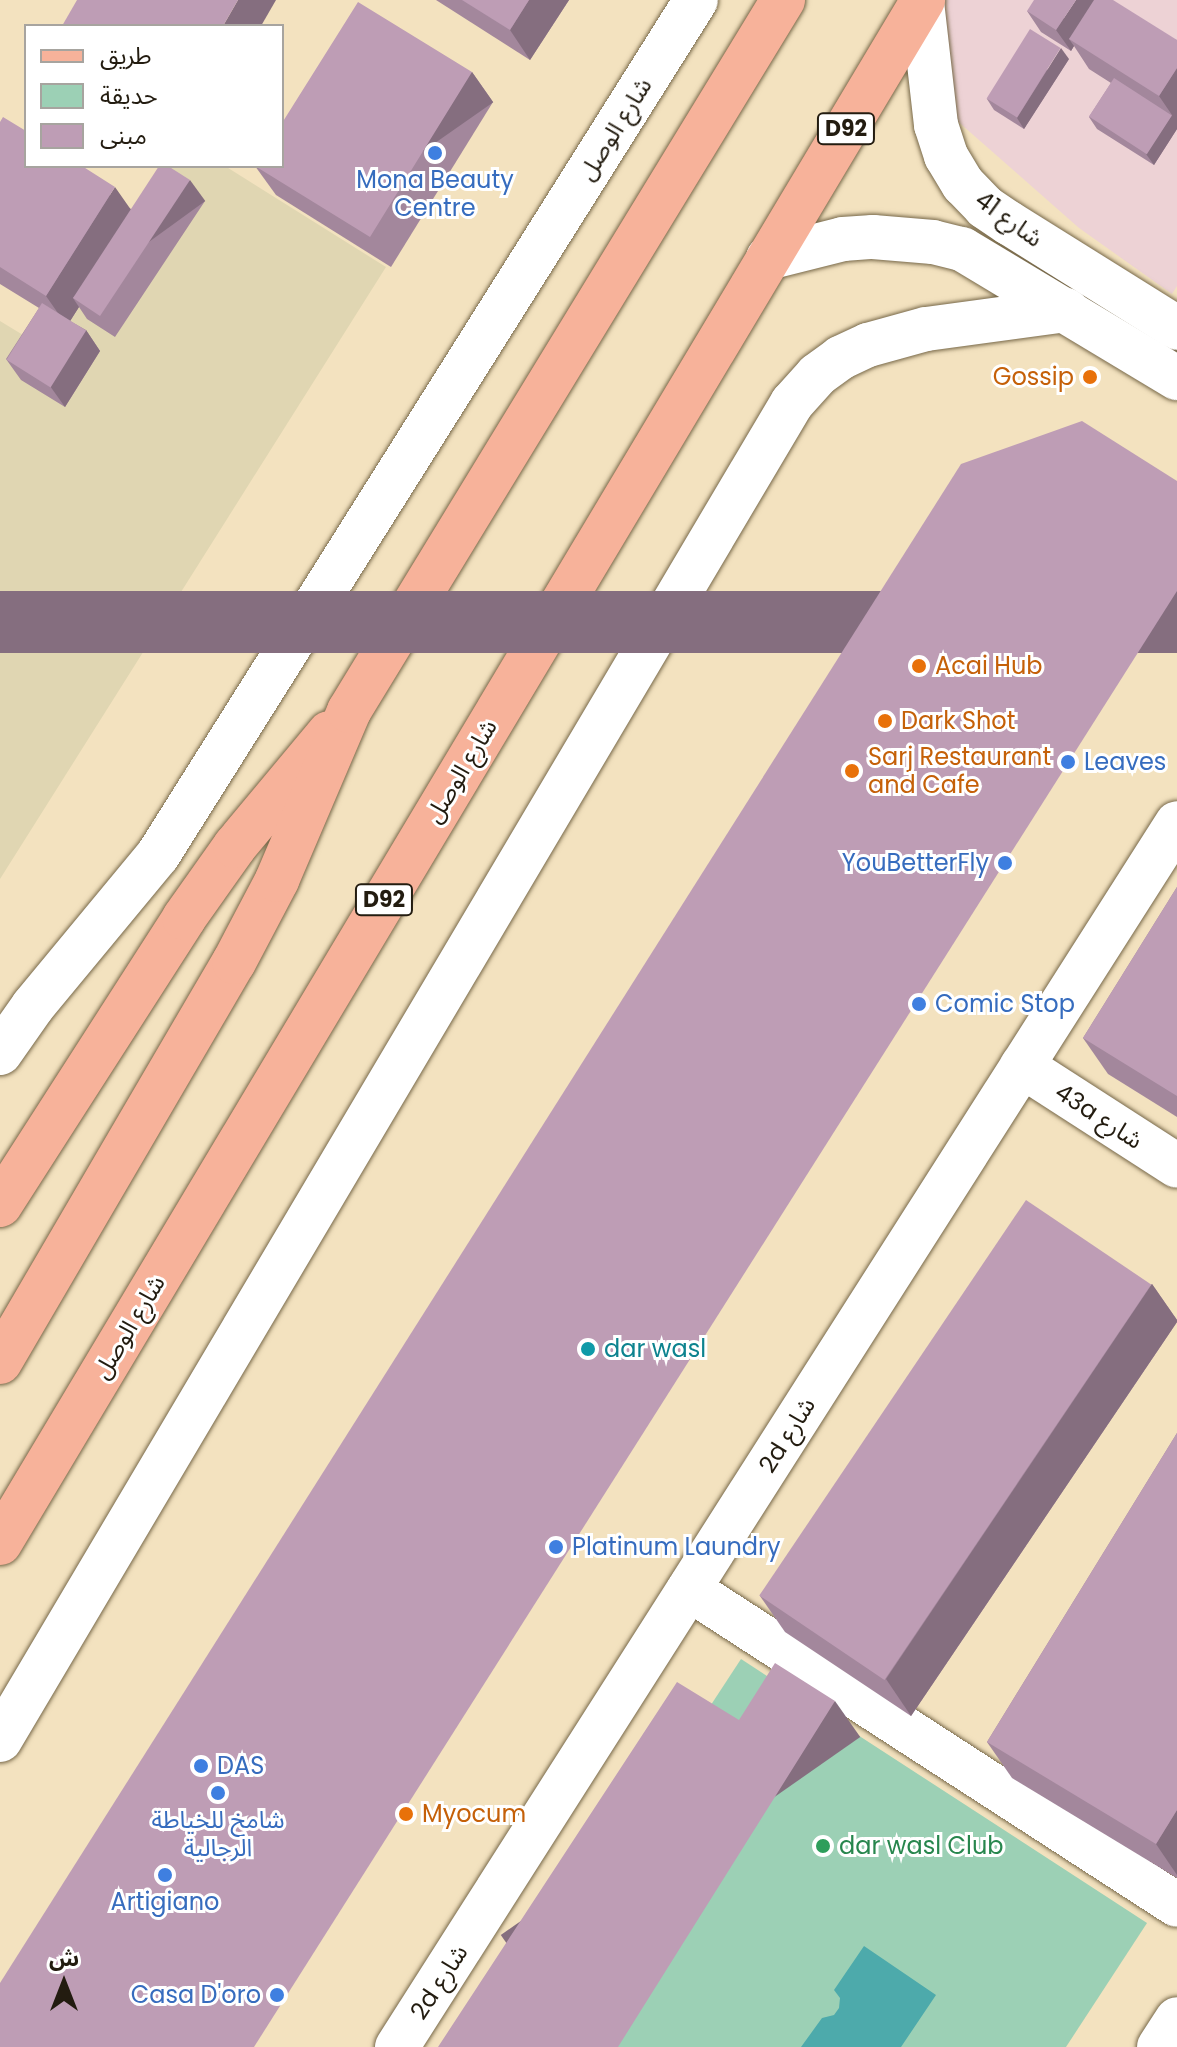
<!DOCTYPE html>
<meta charset="utf-8">
<style>
body{margin:0}
#map{position:relative;width:1177px;height:2047px;overflow:hidden;background:#f3e2bf;font-family:Poppins,"Noto Sans Arabic",sans-serif}
div>[style]{position:absolute}
.commercial>*{inset:0;background:#edd2d5}
.green>*{inset:0;background:#9cd0b5}
.sand>*{inset:0;background:#e0d6b2}
.water>*{inset:0;background:#4daaab}
.roads{filter:drop-shadow(0 0 2px #776849) drop-shadow(0 0 2px #776849)}
.minor>*{height:44px;margin:-22px;padding:0 22px;transform-origin:22px;border-radius:22px;background:#fff}
.major>*{height:44px;margin:-22px;padding:0 22px;transform-origin:22px;border-radius:22px;background:#f7b29a}
.wall>*{inset:0;background:#a3879c}
.shaded-wall>*{inset:0;background:#856e7f;transform-origin:0 0}
.building>*{inset:0;background:#be9db5;transform-origin:0 0}
.dots>*{width:22px;height:22px;translate:-50% -50%;box-sizing:border-box;border:4px solid #fff;border-radius:50%}
span{translate:-50% -50%;white-space:nowrap;text-align:center;line-height:1.15;-webkit-text-stroke:6px #fff;paint-order:stroke}
.shield-label span{padding:2px 6px;background:#fff;border:2px solid;border-radius:6px;-webkit-text-stroke-width:0}
.shield-label{font-size:22px;color:#231c10;font-weight:700}
.street-label{font-size:24px;color:#231c10}
.shop-label{font-size:24px;color:#366cbe}
.left{translate:0 -50%;text-align:left}
.right{translate:-100% -50%;text-align:right}
.food-label{font-size:24px;color:#c56008}
.culture-label{font-size:24px;color:#0d838f}
.leisure-label{font-size:24px;color:#27864d}
.legend{position:absolute;left:24px;top:24px;width:260px;height:144px;box-sizing:border-box;background:#fff;border:2px solid #a7a49f;margin:0;padding:10px 14px;list-style:none;font-size:24px;color:#231c10}
.legend li{display:flex;align-items:center;gap:16px;height:40px}
.legend b{width:40px;border:2px solid #a7a49f}
.north{position:absolute;left:24px;top:1943px;width:80px;height:80px;-webkit-text-stroke:6px #fff;paint-order:stroke;rotate:0deg;font-size:22px;font-weight:700;line-height:32px;text-align:center;color:#231c10}
.north::after{content:'';display:block;margin:auto;width:28px;height:36px;background:#231c10;clip-path:polygon(50% 0,100% 100%,50% 72%,0 100%)}
</style>
<div id="map">
<div class="commercial">
<i style="clip-path:polygon(917px 0,1177px 0,1177px 286px,1172px 294px,1079px 228px,938px 104px)"></i>
</div>
<div class="green">
<i style="clip-path:polygon(741px 1659px,1147px 1923px,1066px 2047px,487px 2047px)"></i>
</div>
<div class="sand">
<i style="clip-path:polygon(162px 166px,225px 166px,386px 267px,0 879px,0 321px,46px 349px)"></i>
</div>
<div class="water">
<i style="clip-path:polygon(864px 1946px,936px 1995px,901px 2047px,801px 2047px,822px 2018px,834px 2015px,839px 2008px,840px 1998px,834px 1990px)"></i>
</div>
<div class="roads">
<div class="minor">
<i style="left:922px;top:2px;width:124px;rotate:83.5deg"></i>
<i style="left:936px;top:125px;width:33px;rotate:72deg"></i>
<i style="left:946px;top:156px;width:33px;rotate:59deg"></i>
<i style="left:963px;top:184px;width:32px;rotate:46deg"></i>
<i style="left:985px;top:207px;width:29px;rotate:34deg"></i>
<i style="left:1009px;top:223px;width:198px;rotate:32deg"></i>
<i style="left:768px;top:258px;width:77px;rotate:-14.2deg"></i>
<i style="left:843px;top:239px;width:30px;rotate:-4deg"></i>
<i style="left:873px;top:237px;width:60px;rotate:4.8deg"></i>
<i style="left:933px;top:242px;width:30px;rotate:14deg"></i>
<i style="left:962px;top:249px;width:251px;rotate:31deg"></i>
<i style="left:0;top:1053px;width:57px;rotate:-54.9deg"></i>
<i style="left:33px;top:1006px;width:196px;rotate:-50.4deg"></i>
<i style="left:158px;top:855px;width:1010px;rotate:-57.82deg"></i>
<i style="left:1022px;top:1066px;width:184px;rotate:32.8deg"></i>
<i style="left:689px;top:1589px;width:581px;rotate:32.92deg"></i>
<i style="left:0;top:1740px;width:1554px;rotate:-59.36deg"></i>
<i style="left:792px;top:403px;width:38px;rotate:-48deg"></i>
<i style="left:817px;top:375px;width:29px;rotate:-36deg"></i>
<i style="left:840px;top:358px;width:31px;rotate:-25deg"></i>
<i style="left:868px;top:345px;width:60px;rotate:-15.4deg"></i>
<i style="left:926px;top:329px;width:142px;rotate:-7.7deg"></i>
<i style="left:397px;top:2047px;width:1451px;rotate:-57.49deg"></i>
<i style="left:1159px;top:2047px;width:33px;rotate:-57deg"></i>
</div>
<div class="major">
<i style="left:0;top:1205px;width:341px;rotate:-57.3deg"></i>
<i style="left:184px;top:918px;width:88px;rotate:-54.7deg"></i>
<i style="left:235px;top:846px;width:147px;rotate:-50.2deg"></i>
<i style="left:0;top:1362px;width:463px;rotate:-59.7deg"></i>
<i style="left:234px;top:962px;width:93px;rotate:-62.3deg"></i>
<i style="left:277px;top:880px;width:184px;rotate:-66.9deg"></i>
<i style="left:349px;top:711px;width:833px;rotate:-58.6deg"></i>
<i style="left:0;top:1543px;width:1798px;rotate:-59.11deg"></i>
</div>
</div>
<div class="wall">
<i style="clip-path:polygon(436px 0,569px 0,530px 60px)"></i>
<i style="clip-path:polygon(1027px 11px,1177px 40px,1177px 129px,1154px 165px,1097px 129px,1089px 117px,1111px 83px,1089px 69px,1074px 46px,1071px 51px,1041px 32px)"></i>
<i style="clip-path:polygon(1069px 59px,1024px 129px,994px 110px,987px 99px)"></i>
<i style="clip-path:polygon(472px 72px,493px 102px,391px 267px,276px 195px,255px 166px)"></i>
<i style="clip-path:polygon(0 122px,131px 209px,205px 201px,115px 337px,87px 319px,79px 307px,70px 321px,86px 330px,100px 351px,65px 407px,21px 380px,6px 359px,39px 308px,0 284px)"></i>
<i style="clip-path:polygon(1177px 887px,1177px 1117px,1108px 1074px,1083px 1038px)"></i>
<i style="clip-path:polygon(1152px 1284px,1177px 1320px,1177px 1322px,911px 1716px,785px 1632px,760px 1596px)"></i>
<i style="clip-path:polygon(1177px 1433px,1177px 1878px,1012px 1778px,987px 1742px)"></i>
</div>
<div class="shaded-wall">
<i style="clip-path:polygon(238px 0,276px 0,261px 26px,223px 26px)"></i>
<i style="clip-path:polygon(529px 0,569px 0,530px 60px,510px 30px)"></i>
<i style="clip-path:polygon(1076px 0,1104px 0,1069px 39px,1074px 46px,1071px 51px,1056px 30px)"></i>
<i style="clip-path:polygon(1061px 48px,1069px 59px,1024px 129px,1017px 118px)"></i>
<i style="clip-path:polygon(1177px 68px,1177px 129px,1154px 165px,1146px 154px,1172px 115px,1159px 96px)"></i>
<i style="left:472px;top:72px;width:37px;height:194px;rotate:55deg"></i>
<i style="left:190px;top:180px;width:26px;height:163px;rotate:54deg"></i>
<i style="clip-path:polygon(115px 187px,136px 217px,73px 298px,79px 307px,67px 326px,46px 296px)"></i>
<i style="clip-path:polygon(86px 330px,100px 351px,65px 407px,50px 386px)"></i>
<i style="left:1177px;top:591px;width:62px;height:1724px;rotate:90deg"></i>
<i style="clip-path:polygon(1152px 1284px,1177px 1320px,1177px 1322px,911px 1716px,886px 1679px)"></i>
<i style="left:835px;top:1701px;width:44px;height:408px;rotate:55deg"></i>
<i style="clip-path:polygon(1177px 1810px,1177px 1875px,1156px 1844px)"></i>
</div>
<div class="building">
<i style="clip-path:polygon(77px 0,238px 0,223px 26px,62px 26px)"></i>
<i style="clip-path:polygon(462px 0,529px 0,510px 30px)"></i>
<i style="clip-path:polygon(1034px 0,1076px 0,1056px 30px,1027px 11px)"></i>
<i style="clip-path:polygon(1094px 0,1113px 0,1177px 40px,1177px 68px,1159px 96px,1069px 39px)"></i>
<i style="clip-path:polygon(358px 2px,472px 72px,370px 237px,255px 166px,282px 166px,282px 123px)"></i>
<i style="left:1030px;top:29px;width:36px;height:82px;rotate:32deg"></i>
<i style="left:1114px;top:78px;width:69px;height:46px;rotate:33deg"></i>
<i style="clip-path:polygon(3px 117px,26px 131px,26px 166px,82px 166px,115px 187px,46px 296px,0 267px,0 122px)"></i>
<i style="clip-path:polygon(159px 166px,168px 166px,190px 180px,100px 316px,73px 298px)"></i>
<i style="left:42px;top:303px;width:52px;height:67px;rotate:32deg"></i>
<i style="clip-path:polygon(1082px 421px,1177px 481px,1177px 591px,254px 2047px,0 2047px,0 1983px,961px 464px)"></i>
<i style="clip-path:polygon(1177px 887px,1177px 1096px,1083px 1038px)"></i>
<i style="left:1026px;top:1200px;width:151px;height:477px;rotate:34deg"></i>
<i style="clip-path:polygon(1177px 1433px,1177px 1810px,1156px 1844px,987px 1742px)"></i>
<i style="clip-path:polygon(775px 1663px,835px 1701px,618px 2047px,438px 2047px,677px 1682px,739px 1720px)"></i>
</div>
<div class="dots">
<i style="left:435px;top:153px;background:#3f7fe0"></i>
<i style="left:1090px;top:377px;background:#e8710a"></i>
<i style="left:919px;top:666px;background:#e8710a"></i>
<i style="left:885px;top:721px;background:#e8710a"></i>
<i style="left:1068px;top:762px;background:#3f7fe0"></i>
<i style="left:852px;top:771px;background:#e8710a"></i>
<i style="left:1005px;top:863px;background:#3f7fe0"></i>
<i style="left:919px;top:1004px;background:#3f7fe0"></i>
<i style="left:588px;top:1349px;background:#0f9aa8"></i>
<i style="left:556px;top:1547px;background:#3f7fe0"></i>
<i style="left:201px;top:1766px;background:#3f7fe0"></i>
<i style="left:218px;top:1793px;background:#3f7fe0"></i>
<i style="left:406px;top:1814px;background:#e8710a"></i>
<i style="left:823px;top:1846px;background:#2e9e5b"></i>
<i style="left:165px;top:1875px;background:#3f7fe0"></i>
<i style="left:277px;top:1995px;background:#3f7fe0"></i>
</div>
<div class="shield-label">
<span style="left:846px;top:129px">D92</span>
<span style="left:384px;top:900px">D92</span>
</div>
<div class="street-label">
<span style="left:615px;top:129px;rotate:-58deg">شارع الوصل</span>
<span style="left:1009px;top:219px;rotate:36deg">شارع 41</span>
<span style="left:461px;top:771px;rotate:-59deg">شارع الوصل</span>
<span style="left:1099px;top:1116px;rotate:33deg">43a شارع</span>
<span style="left:129px;top:1327px;rotate:-59deg">شارع الوصل</span>
<span style="left:787px;top:1435px;rotate:-58deg">2d شارع</span>
<span style="left:439px;top:1982px;rotate:-57deg">2d شارع</span>
</div>
<div class="shop-label">
<span style="left:435px;top:194px">Mona Beauty<br>Centre</span>
<span class="left" style="left:1084px;top:762px">Leaves</span>
<span class="right" style="left:989px;top:863px">YouBetterFly</span>
<span class="left" style="left:935px;top:1004px">Comic Stop</span>
<span class="left" style="left:572px;top:1547px">Platinum Laundry</span>
<span class="left" style="left:217px;top:1766px">DAS</span>
<span style="left:218px;top:1834px">شامخ للخياطة<br>الرجالية</span>
<span style="left:165px;top:1902px">Artigiano</span>
<span class="right" style="left:261px;top:1995px">Casa D'oro</span>
</div>
<div class="food-label">
<span class="right" style="left:1074px;top:377px">Gossip</span>
<span class="left" style="left:935px;top:666px">Acai Hub</span>
<span class="left" style="left:901px;top:721px">Dark Shot</span>
<span class="left" style="left:868px;top:771px">Sarj Restaurant<br>and Cafe</span>
<span class="left" style="left:422px;top:1814px">Myocum</span>
</div>
<div class="culture-label">
<span class="left" style="left:604px;top:1349px">dar wasl</span>
</div>
<div class="leisure-label">
<span class="left" style="left:839px;top:1846px">dar wasl Club</span>
</div>
<ul class="legend">
<li><b style="height:10px;background:#f7b29a"></b>طريق</li>
<li><b style="height:22px;background:#9cd0b5"></b>حديقة</li>
<li><b style="height:22px;background:#be9db5"></b>مبنى</li>
</ul>
<div class="north">ش</div>
</div>
